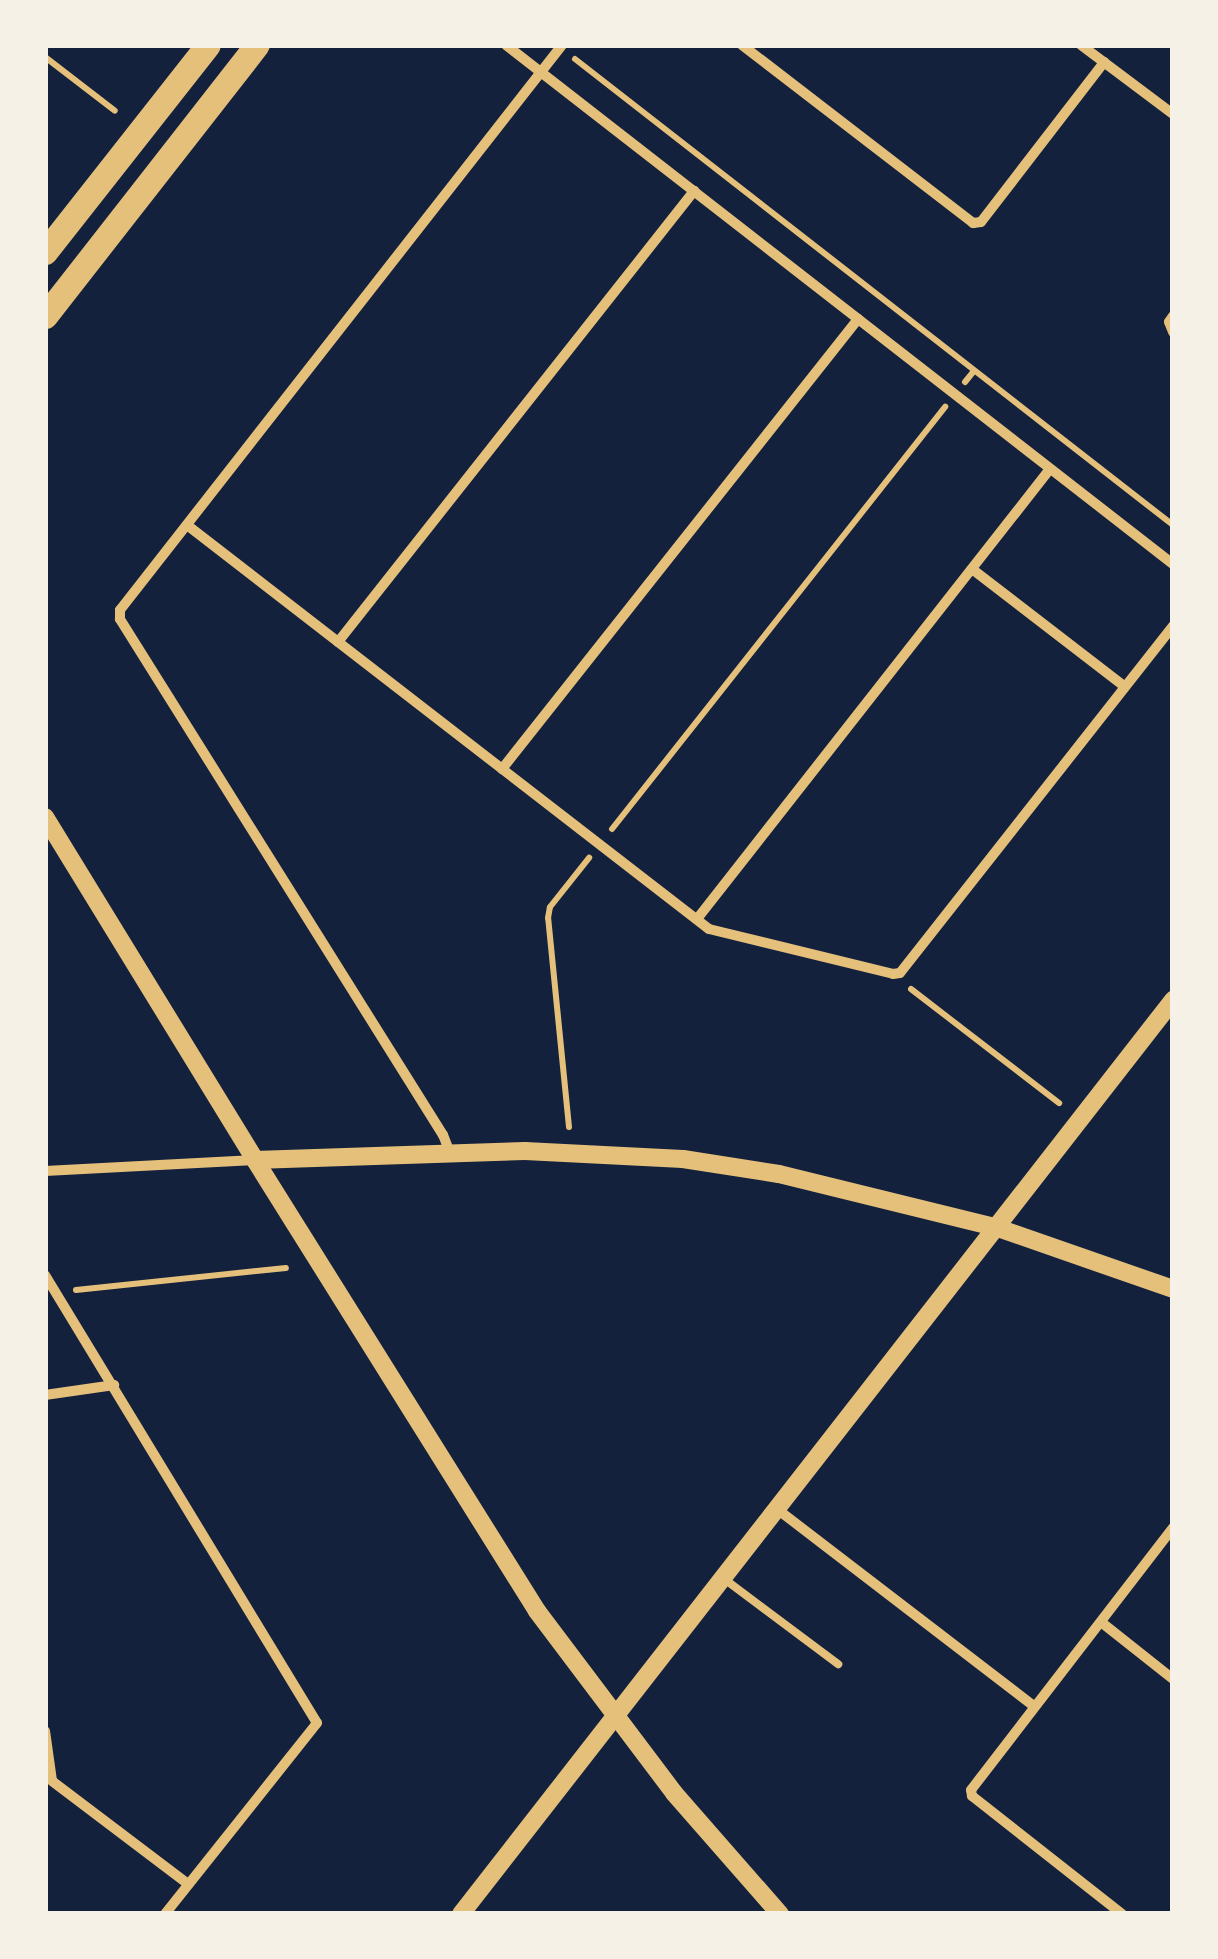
<!DOCTYPE html>
<style>
body{margin:0}
#map{position:relative;width:1218px;height:1959px;overflow:hidden;background:#14213d;font-family:Helvetica,sans-serif}
div>[style]{position:absolute}
.path>*{height:6px;margin:-3px;padding:0 3px;transform-origin:3px;border-radius:3px;background:#e5c07b}
.service>*{height:8px;margin:-4px;padding:0 4px;transform-origin:4px;border-radius:4px;background:#e5c07b}
.minor>*{height:10px;margin:-5px;padding:0 5px;transform-origin:5px;border-radius:5px;background:#e5c07b}
.tertiary>*{height:18px;margin:-9px;padding:0 9px;transform-origin:9px;border-radius:9px;background:#e5c07b}
.primary>*{height:25px;margin:-12.5px;padding:0 12.5px;transform-origin:12.5px;border-radius:12.5px;background:#e5c07b}
span{translate:-50% -50%;white-space:nowrap;text-align:center;line-height:1.15;-webkit-text-stroke:8px #f6f1e7;paint-order:stroke}
.frame{position:absolute;inset:0;border:48px solid #f6f1e7;pointer-events:none}
</style>
<div id="map">
<div class="path">
<i style="left:45px;top:57px;width:88px;rotate:37.6deg"></i>
<i style="left:575px;top:59px;width:758px;rotate:37.93deg"></i>
<i style="left:965px;top:382px;width:14px;rotate:-51deg"></i>
<i style="left:612px;top:829px;width:538px;rotate:-51.72deg"></i>
<i style="left:911px;top:989px;width:187px;rotate:37.6deg"></i>
<i style="left:569px;top:1127px;width:210px;rotate:-95.7deg"></i>
<i style="left:548px;top:918px;width:11px;rotate:-80deg"></i>
<i style="left:550px;top:907px;width:63px;rotate:-51.5deg"></i>
<i style="left:76px;top:1290px;width:211px;rotate:-6deg"></i>
</div>
<div class="service">
<i style="left:723px;top:1578px;width:144px;rotate:36.8deg"></i>
</div>
<div class="minor">
<i style="left:506px;top:45px;width:845px;rotate:37.89deg"></i>
<i style="left:742px;top:45px;width:292px;rotate:37.6deg"></i>
<i style="left:973px;top:223px;width:8px;rotate:-7deg"></i>
<i style="left:981px;top:222px;width:202px;rotate:-52.4deg"></i>
<i style="left:1081px;top:45px;width:115px;rotate:36.9deg"></i>
<i style="left:1173px;top:316px;width:7px;rotate:124deg"></i>
<i style="left:1169px;top:322px;width:11px;rotate:68deg"></i>
<i style="left:187px;top:525px;width:660px;rotate:37.74deg"></i>
<i style="left:709px;top:929px;width:189px;rotate:13.7deg"></i>
<i style="left:893px;top:974px;width:7px;rotate:-8deg"></i>
<i style="left:900px;top:973px;width:442px;rotate:-51.8deg"></i>
<i style="left:972px;top:569px;width:193px;rotate:37.6deg"></i>
<i style="left:338px;top:642px;width:575px;rotate:-51.71deg"></i>
<i style="left:502px;top:769px;width:574px;rotate:-51.65deg"></i>
<i style="left:697px;top:919px;width:572px;rotate:-51.89deg"></i>
<i style="left:450px;top:1153px;width:19px;rotate:-111deg"></i>
<i style="left:443px;top:1135px;width:609px;rotate:-122.05deg"></i>
<i style="left:120px;top:619px;width:9px;rotate:-90deg"></i>
<i style="left:120px;top:610px;width:717px;rotate:-51.96deg"></i>
<i style="left:45px;top:1171px;width:210px;rotate:-3deg"></i>
<i style="left:45px;top:1275px;width:524px;rotate:58.74deg"></i>
<i style="left:317px;top:1723px;width:244px;rotate:128.5deg"></i>
<i style="left:45px;top:1395px;width:70px;rotate:-8.2deg"></i>
<i style="left:777px;top:1509px;width:324px;rotate:37.5deg"></i>
<i style="left:1101px;top:1622px;width:92px;rotate:38.4deg"></i>
<i style="left:45px;top:1731px;width:50px;rotate:82deg"></i>
<i style="left:52px;top:1781px;width:171px;rotate:37.1deg"></i>
<i style="left:1122px;top:1914px;width:191px;rotate:-141.8deg"></i>
<i style="left:972px;top:1796px;width:6px;rotate:-99deg"></i>
<i style="left:971px;top:1790px;width:331px;rotate:-52.4deg"></i>
</div>
<div class="tertiary">
<i style="left:45px;top:817px;width:402px;rotate:58.5deg"></i>
<i style="left:255px;top:1160px;width:270px;rotate:-1.9deg"></i>
<i style="left:525px;top:1151px;width:158px;rotate:2.9deg"></i>
<i style="left:683px;top:1159px;width:97px;rotate:8.9deg"></i>
<i style="left:779px;top:1174px;width:222px;rotate:13.8deg"></i>
<i style="left:995px;top:1227px;width:188px;rotate:19.2deg"></i>
<i style="left:255px;top:1160px;width:532px;rotate:57.98deg"></i>
<i style="left:537px;top:1611px;width:228px;rotate:53deg"></i>
<i style="left:674px;top:1793px;width:161px;rotate:48.8deg"></i>
<i style="left:461px;top:1914px;width:1159px;rotate:-52.08deg"></i>
</div>
<div class="primary">
<i style="left:45px;top:252px;width:263px;rotate:-51.8deg"></i>
<i style="left:45px;top:316px;width:344px;rotate:-52deg"></i>
</div>
<div class="frame"></div>
</div>
